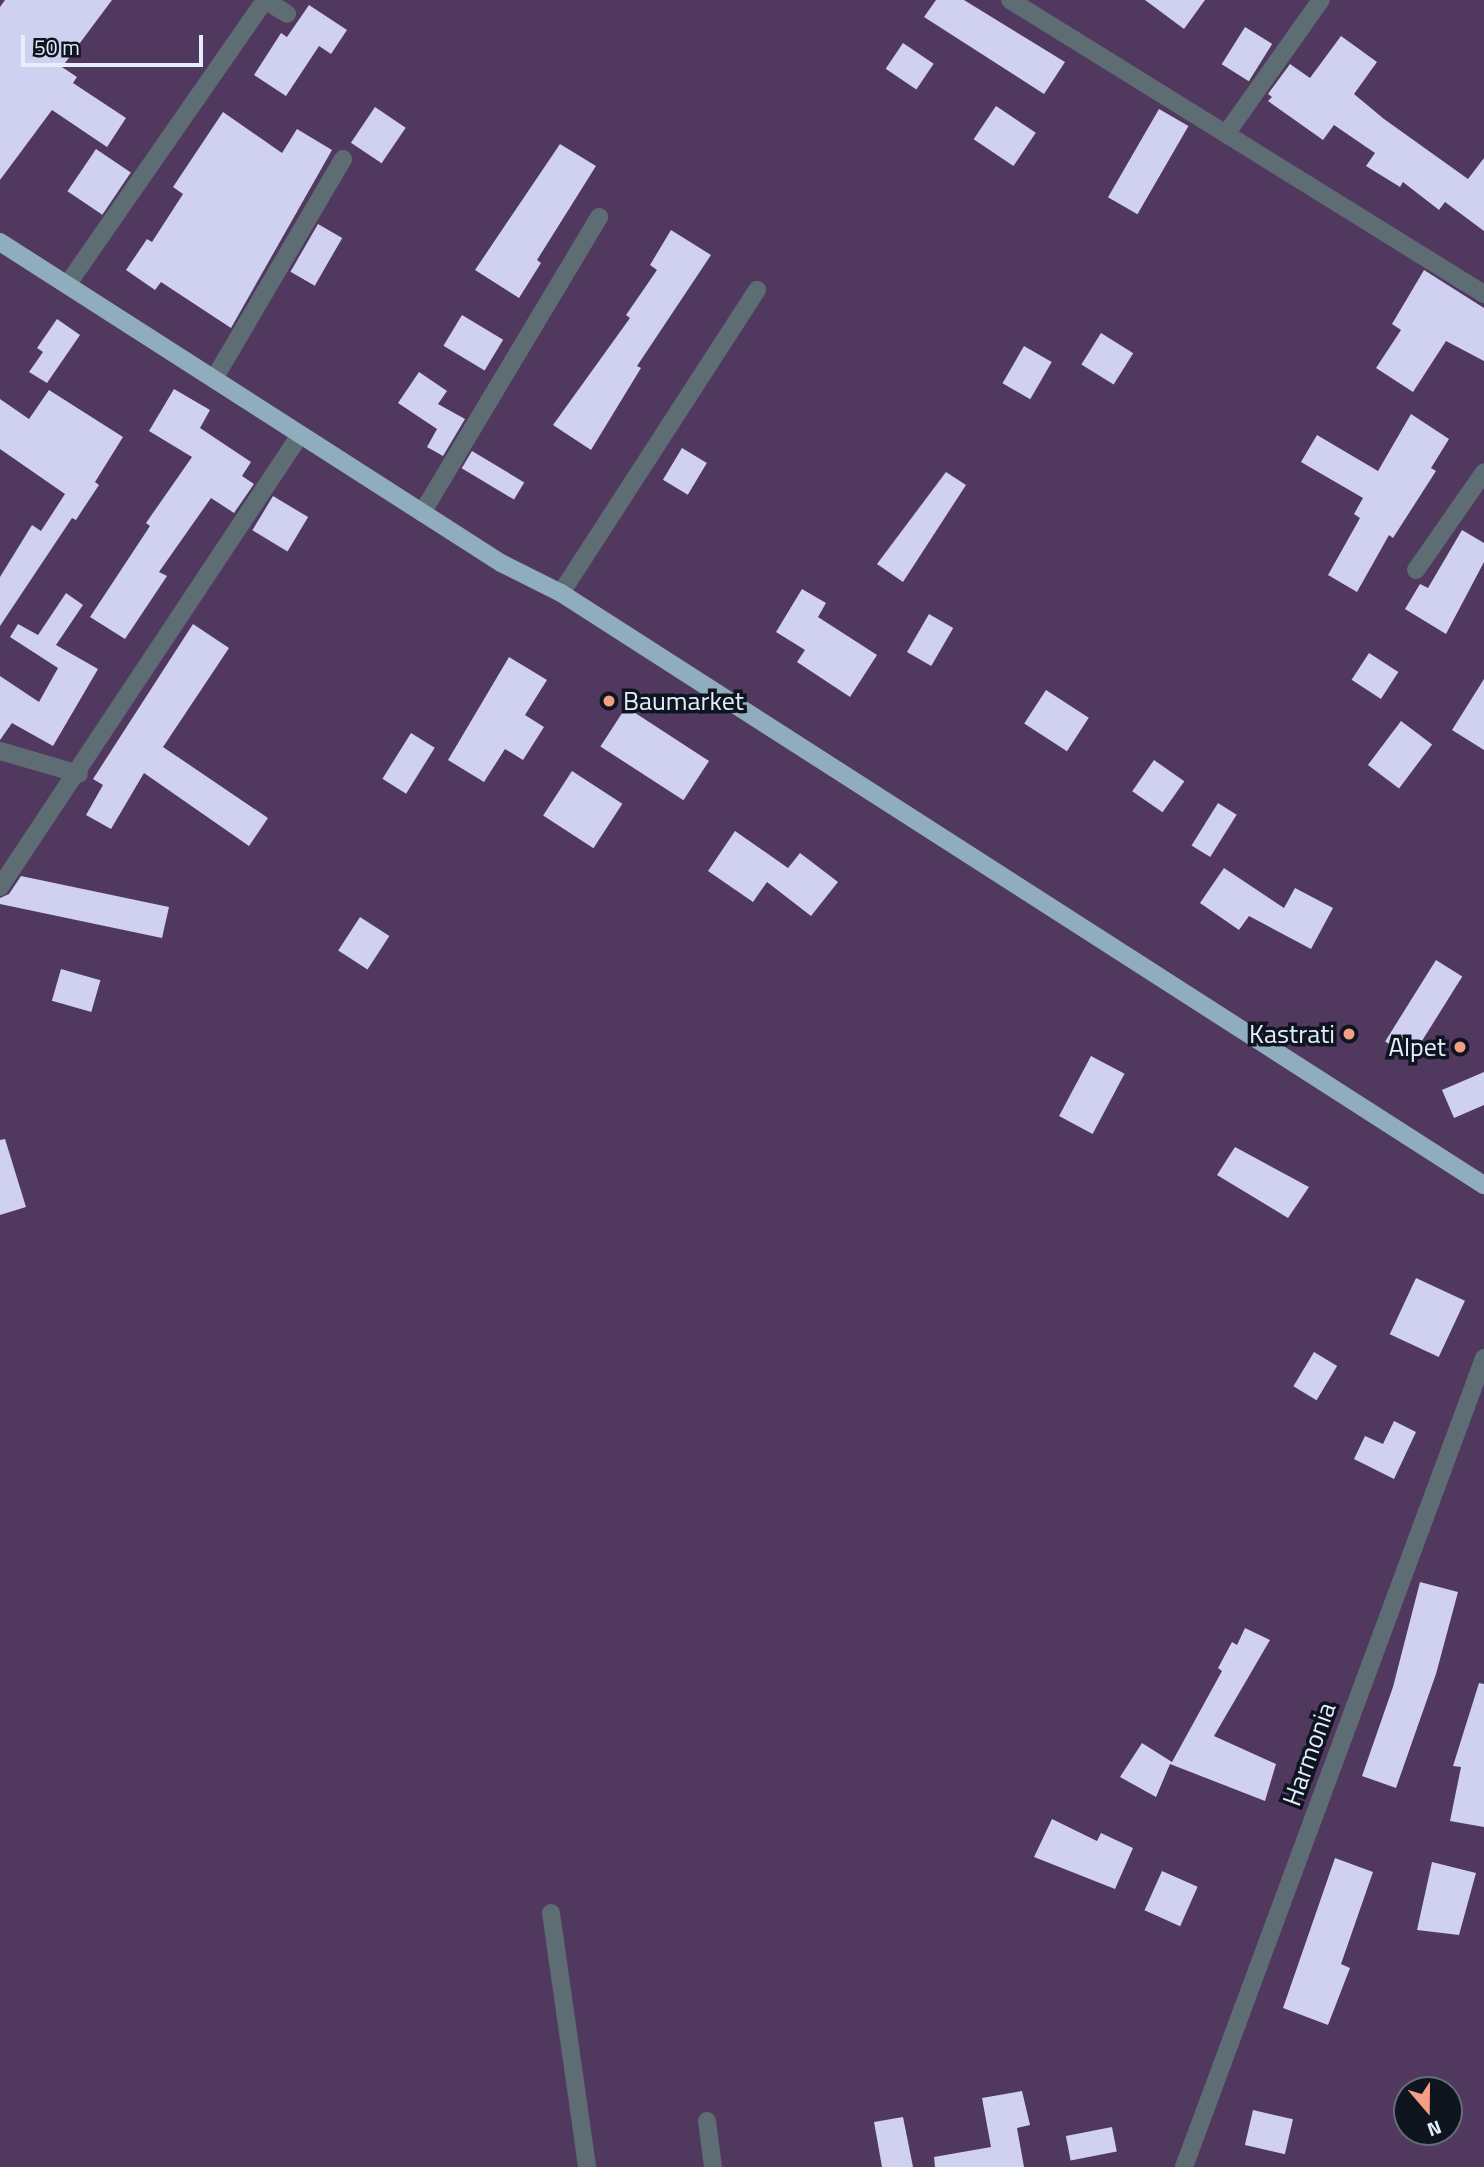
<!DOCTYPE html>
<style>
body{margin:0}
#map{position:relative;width:1484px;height:2167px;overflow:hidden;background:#1d2c43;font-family:"Titillium Web",sans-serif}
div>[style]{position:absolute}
.green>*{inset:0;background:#51385f}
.building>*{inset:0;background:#d0d0f1;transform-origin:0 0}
.minor>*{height:18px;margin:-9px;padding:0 9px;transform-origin:9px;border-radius:9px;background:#5e6c74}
.major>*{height:18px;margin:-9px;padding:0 9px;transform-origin:9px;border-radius:9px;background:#8fadbc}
.dots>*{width:19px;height:19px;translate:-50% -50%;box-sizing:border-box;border:4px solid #0e151f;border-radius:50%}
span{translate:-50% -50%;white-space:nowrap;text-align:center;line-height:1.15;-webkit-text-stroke:7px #0e151f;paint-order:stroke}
.poi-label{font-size:26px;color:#e4eefd}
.left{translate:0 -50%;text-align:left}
.right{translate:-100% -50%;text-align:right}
.street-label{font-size:26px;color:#e4eefd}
.north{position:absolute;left:1393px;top:2076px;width:70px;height:70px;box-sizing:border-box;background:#0e151f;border:2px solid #646c78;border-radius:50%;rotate:160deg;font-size:19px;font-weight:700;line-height:28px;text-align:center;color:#e4eefd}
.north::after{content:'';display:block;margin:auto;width:24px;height:32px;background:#f49e86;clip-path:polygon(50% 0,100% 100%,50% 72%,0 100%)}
.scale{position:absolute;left:21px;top:35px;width:182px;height:32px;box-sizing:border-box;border:4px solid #e4eefd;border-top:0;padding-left:9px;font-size:21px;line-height:24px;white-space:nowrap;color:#e4eefd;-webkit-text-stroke:5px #0e151f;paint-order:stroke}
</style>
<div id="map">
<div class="green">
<i style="clip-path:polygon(evenodd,0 0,1484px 0,1484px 2167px,0 2167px,0 0,1407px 2090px,1449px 2090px,1449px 2132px,1407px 2132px,1407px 2090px)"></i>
</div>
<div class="building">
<i style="clip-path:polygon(5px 0,112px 0,62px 67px,77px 77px,73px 83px,126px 118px,107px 147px,52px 110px,0 180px,0 7px)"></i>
<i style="clip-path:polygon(936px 0,964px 0,1065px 62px,1044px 94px,924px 17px)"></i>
<i style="clip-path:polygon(1145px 0,1205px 0,1184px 29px)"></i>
<i style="clip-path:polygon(309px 5px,347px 30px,331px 54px,319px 46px,286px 96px,254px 75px,281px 33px,287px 37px)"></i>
<i style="left:1245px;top:27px;width:32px;height:44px;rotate:32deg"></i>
<i style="clip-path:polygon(1341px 36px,1377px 62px,1354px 94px,1384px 119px,1468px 179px,1484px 158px,1484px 231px,1445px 202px,1439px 210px,1403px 182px,1400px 187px,1366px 166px,1375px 153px,1334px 125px,1323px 140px,1268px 101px,1272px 97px,1268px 94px,1290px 64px,1310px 78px)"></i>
<i style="left:903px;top:43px;width:37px;height:31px;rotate:34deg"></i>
<i style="left:996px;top:106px;width:48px;height:40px;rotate:34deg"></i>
<i style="left:375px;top:107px;width:37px;height:43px;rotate:34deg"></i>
<i style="left:1159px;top:109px;width:34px;height:102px;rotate:30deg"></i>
<i style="clip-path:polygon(223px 112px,282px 153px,297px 129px,332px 150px,231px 328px,161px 282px,155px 290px,126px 270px,147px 239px,152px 242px,183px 194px,173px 187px)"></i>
<i style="clip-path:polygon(560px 144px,596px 166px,537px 260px,541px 263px,519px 298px,475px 270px)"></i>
<i style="left:96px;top:149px;width:42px;height:51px;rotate:34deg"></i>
<i style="left:318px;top:224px;width:28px;height:55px;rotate:30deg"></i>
<i style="clip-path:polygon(671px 230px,711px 255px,637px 366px,641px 368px,591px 450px,553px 425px,630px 318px,626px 315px,657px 270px,650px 265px)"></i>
<i style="clip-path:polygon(1424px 270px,1484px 308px,1484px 361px,1446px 341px,1413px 392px,1376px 368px,1401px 330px,1392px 324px)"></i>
<i style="left:462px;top:315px;width:48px;height:36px;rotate:31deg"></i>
<i style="clip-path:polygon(57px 319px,80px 335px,47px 383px,29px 372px,43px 352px,37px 348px)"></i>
<i style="left:1101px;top:333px;width:38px;height:37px;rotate:32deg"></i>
<i style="left:1024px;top:346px;width:32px;height:43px;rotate:30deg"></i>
<i style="clip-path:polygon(419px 372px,447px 391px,438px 404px,465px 419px,443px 456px,427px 447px,437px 429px,398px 403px)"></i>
<i style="clip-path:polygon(174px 389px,210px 410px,200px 428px,251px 462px,242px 476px,254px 484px,234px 513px,211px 498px,159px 572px,167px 576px,125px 639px,90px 617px,150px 526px,146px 523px,192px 457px,149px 431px)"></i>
<i style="clip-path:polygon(49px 390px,123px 437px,95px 482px,99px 485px,85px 506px,76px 520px,72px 518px,0 626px,0 577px,32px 525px,41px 531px,65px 494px,0 449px,0 399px,29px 419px)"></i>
<i style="clip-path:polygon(1411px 414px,1449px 439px,1431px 468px,1436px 471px,1393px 538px,1389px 535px,1357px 592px,1328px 575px,1360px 518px,1354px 514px,1363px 498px,1301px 462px,1317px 435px,1378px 471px)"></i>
<i style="left:682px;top:448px;width:29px;height:37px;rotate:31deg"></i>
<i style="left:472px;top:451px;width:61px;height:20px;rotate:31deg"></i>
<i style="clip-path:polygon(946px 472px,966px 485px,903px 582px,877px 564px)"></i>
<i style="left:273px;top:496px;width:41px;height:40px;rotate:31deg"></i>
<i style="clip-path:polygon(1462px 530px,1484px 543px,1484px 562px,1446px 634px,1405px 609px,1420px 584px,1428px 588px)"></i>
<i style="clip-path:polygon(802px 589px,826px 603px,818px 617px,877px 655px,850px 697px,797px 662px,805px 650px,776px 632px)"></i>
<i style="clip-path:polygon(66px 593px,83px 605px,56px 645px,98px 669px,53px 746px,12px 723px,0 740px,0 676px,39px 702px,58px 668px,10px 637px,18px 624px,38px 635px)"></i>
<i style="left:929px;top:614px;width:28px;height:44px;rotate:30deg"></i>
<i style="clip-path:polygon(193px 624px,229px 648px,163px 747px,268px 818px,249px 846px,144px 773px,111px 829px,86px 815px,103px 785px,93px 779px)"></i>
<i style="left:1369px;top:653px;width:35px;height:32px;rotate:33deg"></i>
<i style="clip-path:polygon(509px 657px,547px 680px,525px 715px,544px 727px,523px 760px,505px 749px,484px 782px,448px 760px)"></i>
<i style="clip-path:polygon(1484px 679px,1484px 750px,1452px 730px)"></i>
<i style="left:1046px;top:690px;width:51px;height:40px;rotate:33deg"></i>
<i style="left:626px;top:707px;width:99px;height:47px;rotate:33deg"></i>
<i style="left:1401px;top:721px;width:39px;height:55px;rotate:37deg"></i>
<i style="left:411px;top:733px;width:28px;height:54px;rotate:32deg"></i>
<i style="left:1154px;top:760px;width:37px;height:38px;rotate:35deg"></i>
<i style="left:572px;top:771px;width:60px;height:53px;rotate:33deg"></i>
<i style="left:1218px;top:803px;width:22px;height:50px;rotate:32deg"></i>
<i style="clip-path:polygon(735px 831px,788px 868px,800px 853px,838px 882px,811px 916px,767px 882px,753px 902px,708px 871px)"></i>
<i style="clip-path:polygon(1224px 868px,1284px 908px,1295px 888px,1333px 908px,1311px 949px,1249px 916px,1239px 930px,1200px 903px)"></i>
<i style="clip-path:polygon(21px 876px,169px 907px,162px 938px,0 904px,0 898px,9px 894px)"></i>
<i style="left:360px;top:917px;width:35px;height:40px;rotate:33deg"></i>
<i style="left:1436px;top:960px;width:31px;height:96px;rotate:32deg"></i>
<i style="left:61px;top:969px;width:41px;height:33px;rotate:16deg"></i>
<i style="left:1091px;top:1056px;width:38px;height:68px;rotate:28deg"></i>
<i style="clip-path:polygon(1484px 1072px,1484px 1105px,1454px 1118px,1442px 1090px)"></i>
<i style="clip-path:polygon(5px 1139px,26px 1207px,0 1215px,0 1140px)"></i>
<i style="clip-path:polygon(1235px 1147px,1309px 1187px,1288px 1218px,1217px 1175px)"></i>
<i style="left:1416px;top:1278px;width:54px;height:62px;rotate:25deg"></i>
<i style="left:1314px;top:1352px;width:27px;height:40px;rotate:31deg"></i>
<i style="clip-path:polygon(1394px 1421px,1416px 1432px,1394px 1479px,1354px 1459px,1365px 1436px,1383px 1444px)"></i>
<i style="clip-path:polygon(1420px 1582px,1458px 1592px,1436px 1674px,1396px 1788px,1362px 1776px,1393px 1687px)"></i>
<i style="clip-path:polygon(1245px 1628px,1270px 1640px,1214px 1736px,1276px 1764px,1265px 1801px,1170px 1764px,1156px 1797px,1120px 1777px,1142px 1743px,1172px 1762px,1222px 1671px,1218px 1668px,1232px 1642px,1237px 1645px)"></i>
<i style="clip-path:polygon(1479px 1683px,1484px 1684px,1484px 1827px,1450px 1821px,1461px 1767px,1453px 1766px)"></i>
<i style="clip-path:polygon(1052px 1819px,1097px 1841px,1101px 1833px,1133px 1848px,1115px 1889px,1034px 1857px)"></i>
<i style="clip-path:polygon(1335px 1858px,1373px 1872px,1341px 1964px,1350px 1968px,1328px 2025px,1283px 2008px)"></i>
<i style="clip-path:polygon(1432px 1862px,1476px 1873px,1459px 1935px,1417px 1930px)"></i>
<i style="left:1162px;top:1871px;width:39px;height:43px;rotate:24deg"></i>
<i style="clip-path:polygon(1022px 2091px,1030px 2125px,1017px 2128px,1024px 2167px,935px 2167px,934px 2157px,991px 2147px,982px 2098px)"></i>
<i style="left:1253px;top:2110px;width:41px;height:36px;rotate:13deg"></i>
<i style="clip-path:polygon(903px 2117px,913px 2167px,882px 2167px,874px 2122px)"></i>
<i style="left:1112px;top:2127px;width:25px;height:47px;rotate:79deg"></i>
</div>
<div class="minor">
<i style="left:265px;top:0;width:26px;rotate:32deg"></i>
<i style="left:1010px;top:0;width:558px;rotate:31.81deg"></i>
<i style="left:1226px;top:134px;width:164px;rotate:-54.7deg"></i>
<i style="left:67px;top:285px;width:347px;rotate:-55.2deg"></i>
<i style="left:214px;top:379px;width:255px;rotate:-59.6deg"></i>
<i style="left:422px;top:513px;width:345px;rotate:-59.1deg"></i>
<i style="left:1416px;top:570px;width:119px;rotate:-55.2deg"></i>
<i style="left:561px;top:593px;width:361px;rotate:-57.1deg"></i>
<i style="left:0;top:751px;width:82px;rotate:16.2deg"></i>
<i style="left:0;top:887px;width:542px;rotate:-56.43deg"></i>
<i style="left:551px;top:1913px;width:257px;rotate:81.9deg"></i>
<i style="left:707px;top:2121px;width:46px;rotate:82.6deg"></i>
<i style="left:1184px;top:2167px;width:863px;rotate:-69.65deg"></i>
</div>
<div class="major">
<i style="left:0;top:242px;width:595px;rotate:32.65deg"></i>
<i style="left:501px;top:563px;width:67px;rotate:26.6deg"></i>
<i style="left:561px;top:593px;width:1097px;rotate:32.68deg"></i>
</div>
<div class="dots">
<i style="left:609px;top:701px;background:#f49e86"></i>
<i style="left:1349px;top:1034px;background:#f49e86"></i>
<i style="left:1460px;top:1047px;background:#f49e86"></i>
</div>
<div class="poi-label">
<span class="left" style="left:623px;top:701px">Baumarket</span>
<span class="right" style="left:1335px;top:1034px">Kastrati</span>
<span class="right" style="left:1446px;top:1047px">Alpet</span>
</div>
<div class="street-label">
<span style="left:1309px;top:1754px;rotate:-70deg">Harmonia</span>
</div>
<div class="north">N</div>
<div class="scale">50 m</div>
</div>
